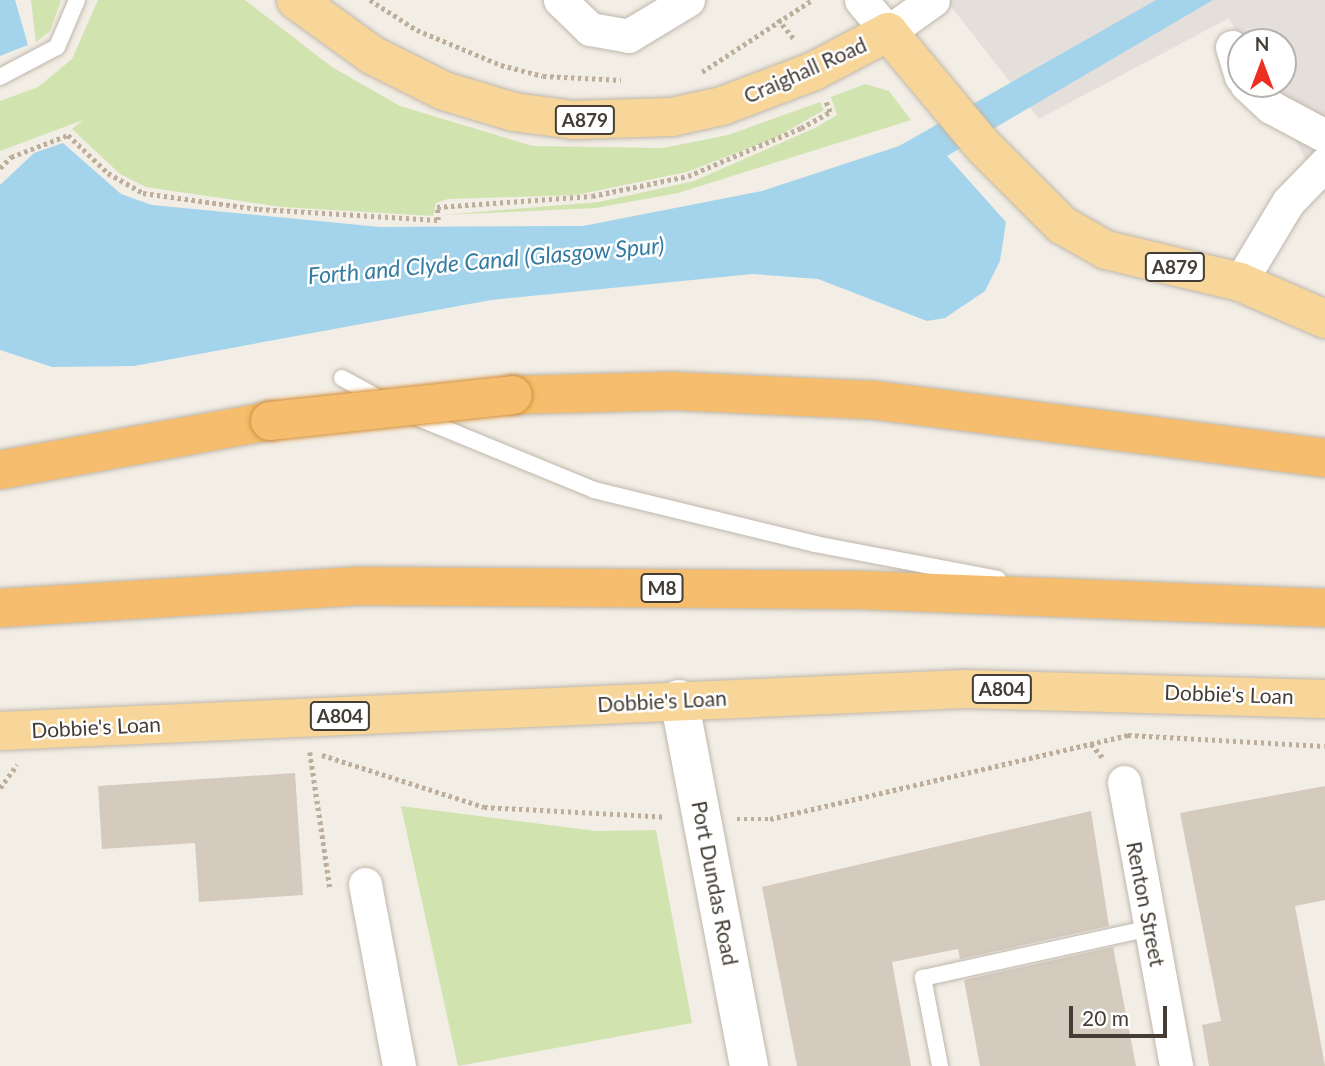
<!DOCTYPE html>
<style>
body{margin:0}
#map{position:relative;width:1325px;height:1066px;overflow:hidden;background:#f2ede5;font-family:Lato,sans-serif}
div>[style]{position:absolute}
.industrial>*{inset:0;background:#e4dfda}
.green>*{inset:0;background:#d1e4b0}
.water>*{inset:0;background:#a4d4eb}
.building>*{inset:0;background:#d5cabe}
.path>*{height:4.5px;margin-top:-2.25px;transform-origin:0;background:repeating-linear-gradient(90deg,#bdae9b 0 3.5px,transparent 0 7px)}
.roads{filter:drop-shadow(0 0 2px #bfb7ab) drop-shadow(0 0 2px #bfb7ab)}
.service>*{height:16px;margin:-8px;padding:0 8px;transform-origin:8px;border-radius:8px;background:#fff}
.minor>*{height:33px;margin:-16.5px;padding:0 16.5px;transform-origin:16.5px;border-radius:16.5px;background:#fff}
.tertiary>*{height:38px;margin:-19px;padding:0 19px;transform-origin:19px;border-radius:19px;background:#fff}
.primary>*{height:38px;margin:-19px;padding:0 19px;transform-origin:19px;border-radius:19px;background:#f8d598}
.motorway>*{height:38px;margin:-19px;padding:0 19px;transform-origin:19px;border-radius:19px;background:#f5bd6d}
.bridges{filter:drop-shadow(0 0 2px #d4903d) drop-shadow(0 0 2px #d4903d)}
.motorway-bridge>*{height:38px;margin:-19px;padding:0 19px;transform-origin:19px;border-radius:19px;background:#f5bd6d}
span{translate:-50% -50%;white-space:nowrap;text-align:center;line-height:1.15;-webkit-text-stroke:5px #fff;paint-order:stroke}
.shield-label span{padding:2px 5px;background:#fff;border:2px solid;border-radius:5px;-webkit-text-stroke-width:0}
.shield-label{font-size:19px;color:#443d35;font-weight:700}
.street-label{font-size:21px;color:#443d35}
.water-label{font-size:23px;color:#337ba1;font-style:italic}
.north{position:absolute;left:1227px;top:28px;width:70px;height:70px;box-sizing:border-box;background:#fff;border:2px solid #b4b1ae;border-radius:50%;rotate:0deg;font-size:19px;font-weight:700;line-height:28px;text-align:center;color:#443d35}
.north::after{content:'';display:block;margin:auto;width:24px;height:32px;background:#ed2f21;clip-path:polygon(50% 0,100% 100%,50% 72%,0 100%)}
.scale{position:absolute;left:1069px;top:1006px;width:98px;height:32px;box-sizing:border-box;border:4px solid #443d35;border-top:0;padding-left:9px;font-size:21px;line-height:24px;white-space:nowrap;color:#443d35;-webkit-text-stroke:5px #fff;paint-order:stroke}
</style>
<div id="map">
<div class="industrial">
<i style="clip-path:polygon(946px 0,1325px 0,1325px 195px,1265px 84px,1283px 84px,1283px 42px,1242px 42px,1229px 18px,1039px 119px)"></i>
</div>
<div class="green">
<i style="clip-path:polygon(31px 0,61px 0,50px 31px,36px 42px)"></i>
<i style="clip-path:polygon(98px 0,245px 0,332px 67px,400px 106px,533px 146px,663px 148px,728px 135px,820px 102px,824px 110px,775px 138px,687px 172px,576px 195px,448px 199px,436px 203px,433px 216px,281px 207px,146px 187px,120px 174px,72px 129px,83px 120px,0 151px,0 101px,38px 87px,72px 59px)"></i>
<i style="clip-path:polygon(865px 84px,889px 91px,911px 120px,678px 193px,596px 208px,442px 215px,599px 202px,694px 181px,815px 128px,837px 115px,831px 97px)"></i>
<i style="clip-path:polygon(401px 806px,596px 831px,656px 830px,692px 1023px,458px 1066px)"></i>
</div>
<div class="water">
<i style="clip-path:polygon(0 0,15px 0,28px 45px,0 56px)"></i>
<i style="clip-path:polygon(1156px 0,1213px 0,947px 156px,1006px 222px,1000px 261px,985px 291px,945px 318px,927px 321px,818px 279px,753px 274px,491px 300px,134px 366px,52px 367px,0 350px,0 185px,34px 153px,63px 143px,121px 194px,152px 205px,380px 227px,583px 226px,762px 191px,899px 146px)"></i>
</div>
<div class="building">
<i style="clip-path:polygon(295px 773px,303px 895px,199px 902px,195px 843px,102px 849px,98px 786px)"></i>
<i style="clip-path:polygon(1325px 786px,1325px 900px,1295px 906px,1325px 1066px,1209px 1066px,1202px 1025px,1221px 1021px,1180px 813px)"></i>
<i style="clip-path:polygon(1091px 811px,1109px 926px,960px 959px,958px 949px,892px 962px,911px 1066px,797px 1066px,762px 887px)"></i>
<i style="clip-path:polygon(1113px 947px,1136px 1066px,980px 1066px,964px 980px)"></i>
</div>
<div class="path">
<i style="left:370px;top:0;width:56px;rotate:32.6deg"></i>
<i style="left:417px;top:30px;width:91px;rotate:22.6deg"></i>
<i style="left:501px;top:65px;width:43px;rotate:14.7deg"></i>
<i style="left:543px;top:76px;width:78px;rotate:2.9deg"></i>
<i style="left:778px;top:19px;width:28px;rotate:51deg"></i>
<i style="left:702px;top:72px;width:131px;rotate:-33.2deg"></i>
<i style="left:0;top:168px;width:16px;rotate:-45deg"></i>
<i style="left:11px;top:157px;width:61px;rotate:-21.1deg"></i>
<i style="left:68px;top:135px;width:55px;rotate:43.5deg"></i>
<i style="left:108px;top:173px;width:40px;rotate:29.7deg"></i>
<i style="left:143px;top:193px;width:117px;rotate:7.9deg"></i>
<i style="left:259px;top:209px;width:179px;rotate:3.5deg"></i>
<i style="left:438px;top:220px;width:13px;rotate:-94deg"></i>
<i style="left:437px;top:207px;width:155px;rotate:-4.1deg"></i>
<i style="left:592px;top:196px;width:98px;rotate:-11.8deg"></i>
<i style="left:688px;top:176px;width:123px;rotate:-23deg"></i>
<i style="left:801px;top:128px;width:33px;rotate:-29deg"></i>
<i style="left:830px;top:112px;width:11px;rotate:-112deg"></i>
<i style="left:1091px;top:744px;width:20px;rotate:49deg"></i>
<i style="left:310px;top:752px;width:137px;rotate:81.6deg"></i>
<i style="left:322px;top:755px;width:170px;rotate:17.8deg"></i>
<i style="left:484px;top:807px;width:182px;rotate:3.1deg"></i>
<i style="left:0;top:788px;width:29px;rotate:-54deg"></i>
<i style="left:737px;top:819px;width:33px"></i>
<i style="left:770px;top:819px;width:368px;rotate:-13.2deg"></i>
<i style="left:1128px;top:735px;width:197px;rotate:3.2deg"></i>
</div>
<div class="roads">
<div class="service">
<i style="left:0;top:77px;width:64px;rotate:-27.8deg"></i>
<i style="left:57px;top:47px;width:51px;rotate:-66.9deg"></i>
<i style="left:342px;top:378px;width:50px;rotate:28.6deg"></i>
<i style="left:409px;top:414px;width:200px;rotate:22.3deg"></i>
<i style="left:594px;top:490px;width:228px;rotate:13.7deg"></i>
<i style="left:815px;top:544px;width:186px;rotate:10.8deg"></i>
<i style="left:940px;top:1066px;width:90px;rotate:-100.9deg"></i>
<i style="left:923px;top:978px;width:233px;rotate:-12.4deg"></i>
</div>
<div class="minor">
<i style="left:560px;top:0;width:42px;rotate:44deg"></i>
<i style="left:590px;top:29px;width:39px;rotate:10deg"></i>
<i style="left:628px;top:36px;width:70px;rotate:-31deg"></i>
<i style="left:861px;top:0;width:42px;rotate:49.8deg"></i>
<i style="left:888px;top:32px;width:55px;rotate:-35.4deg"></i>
<i style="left:1232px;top:47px;width:31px;rotate:73deg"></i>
<i style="left:1246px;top:84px;width:34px;rotate:43deg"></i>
<i style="left:1271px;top:107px;width:61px;rotate:28.2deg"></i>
<i style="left:1240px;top:282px;width:93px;rotate:-59deg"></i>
<i style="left:1288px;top:202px;width:53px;rotate:-45.8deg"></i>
<i style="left:1124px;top:782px;width:289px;rotate:79.6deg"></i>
<i style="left:365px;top:884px;width:185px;rotate:79.4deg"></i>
</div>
<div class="tertiary">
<i style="left:679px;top:699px;width:374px;rotate:79.2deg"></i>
</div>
<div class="primary">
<i style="left:296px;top:0;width:94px;rotate:35.9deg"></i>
<i style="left:372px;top:55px;width:80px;rotate:26.6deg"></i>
<i style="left:444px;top:91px;width:73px;rotate:16.7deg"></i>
<i style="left:514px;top:112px;width:60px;rotate:7.7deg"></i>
<i style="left:573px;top:120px;width:99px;rotate:-1.7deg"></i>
<i style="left:672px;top:117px;width:51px;rotate:-12.4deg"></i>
<i style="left:722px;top:106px;width:98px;rotate:-20.8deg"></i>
<i style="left:814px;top:71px;width:84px;rotate:-27.8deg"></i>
<i style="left:888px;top:32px;width:148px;rotate:50.2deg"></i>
<i style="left:983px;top:146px;width:112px;rotate:45deg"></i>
<i style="left:1062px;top:225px;width:51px;rotate:29.6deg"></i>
<i style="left:1106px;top:250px;width:138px;rotate:13.4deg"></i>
<i style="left:1240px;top:282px;width:93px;rotate:23.5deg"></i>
<i style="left:0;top:731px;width:966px;rotate:-2.49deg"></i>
<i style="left:965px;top:689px;width:360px;rotate:1.6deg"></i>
</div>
<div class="motorway">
<i style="left:513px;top:395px;width:160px;rotate:-1.4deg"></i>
<i style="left:673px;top:391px;width:200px;rotate:2.6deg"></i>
<i style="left:873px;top:400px;width:456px;rotate:7.3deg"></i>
<i style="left:0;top:470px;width:274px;rotate:-10.3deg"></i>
<i style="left:0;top:608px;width:360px;rotate:-3.5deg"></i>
<i style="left:359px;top:586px;width:500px;rotate:0.46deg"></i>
<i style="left:859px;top:590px;width:466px;rotate:2.2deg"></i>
</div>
</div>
<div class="bridges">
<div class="motorway-bridge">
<i style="left:270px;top:421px;width:244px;rotate:-6.1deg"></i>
</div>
</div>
<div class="shield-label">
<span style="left:585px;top:120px">A879</span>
<span style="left:1175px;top:267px">A879</span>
<span style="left:662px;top:588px">M8</span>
<span style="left:1002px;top:689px">A804</span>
<span style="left:340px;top:716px">A804</span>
</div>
<div class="street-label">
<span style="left:805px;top:70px;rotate:-24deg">Craighall Road</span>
<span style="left:1229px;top:694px;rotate:2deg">Dobbie's Loan</span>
<span style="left:662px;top:701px;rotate:-3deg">Dobbie's Loan</span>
<span style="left:96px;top:727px;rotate:-3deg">Dobbie's Loan</span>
<span style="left:715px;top:883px;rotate:79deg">Port Dundas Road</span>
<span style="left:1146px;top:904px;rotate:79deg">Renton Street</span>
</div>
<div class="water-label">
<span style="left:486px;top:260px;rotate:-5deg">Forth and Clyde Canal (Glasgow Spur)</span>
</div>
<div class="north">N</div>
<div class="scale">20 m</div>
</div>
